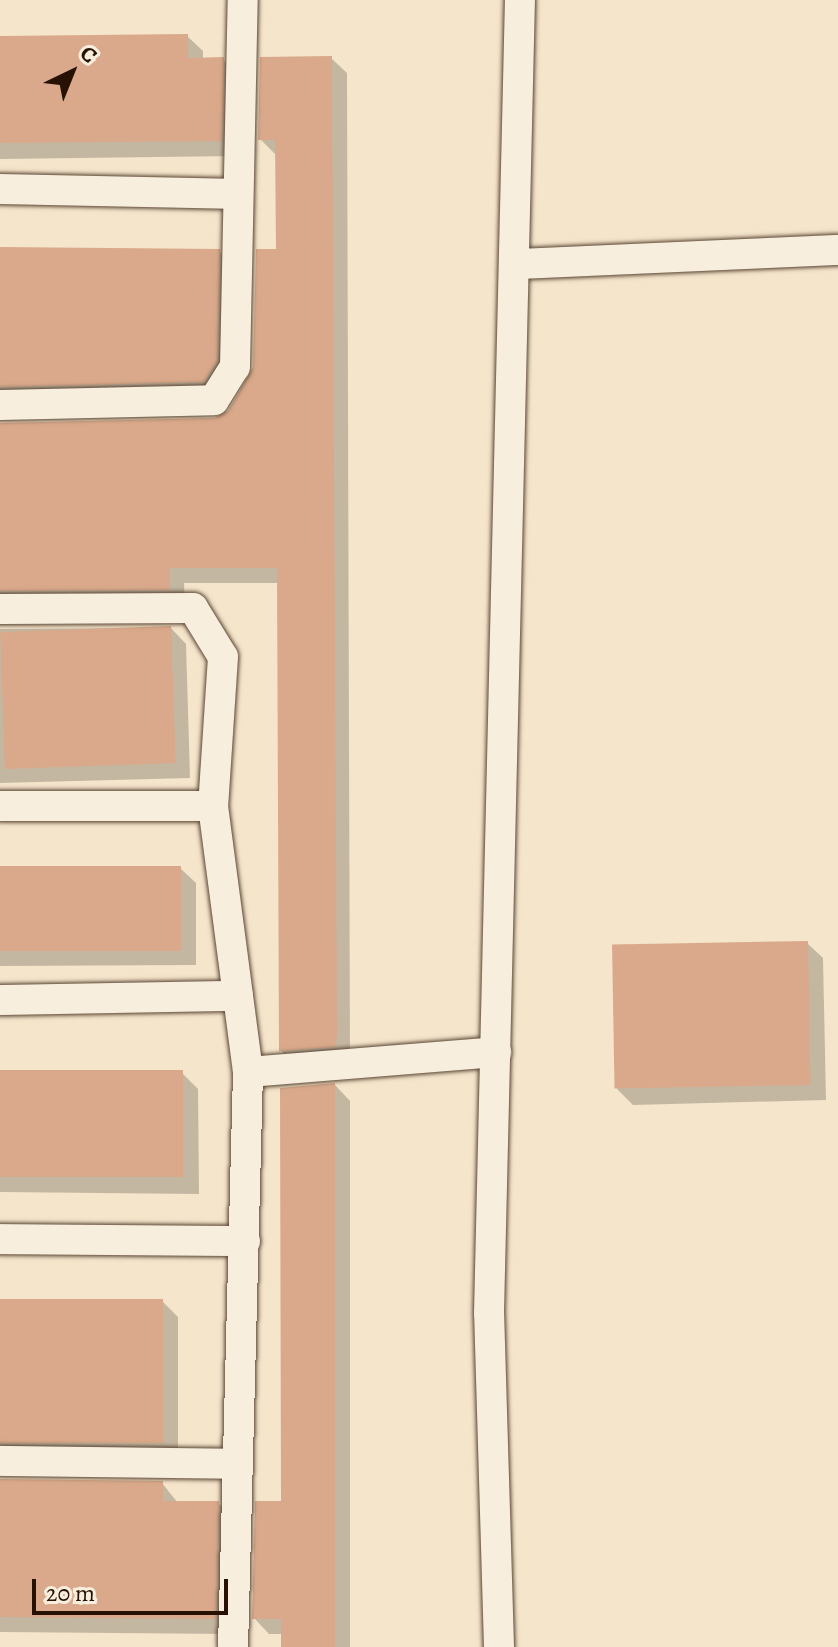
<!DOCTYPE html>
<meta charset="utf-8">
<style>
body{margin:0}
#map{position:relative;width:838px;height:1647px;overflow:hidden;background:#f5e5cb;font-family:Alegreya,serif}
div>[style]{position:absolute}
.shadow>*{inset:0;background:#0003}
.building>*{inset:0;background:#daa98b;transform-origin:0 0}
.roads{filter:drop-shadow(0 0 2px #5a4634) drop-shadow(0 0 2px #5a4634)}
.service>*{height:30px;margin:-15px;padding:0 15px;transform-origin:15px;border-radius:15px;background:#f8eedd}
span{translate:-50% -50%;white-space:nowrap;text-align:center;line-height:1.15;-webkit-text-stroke:6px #f8eedd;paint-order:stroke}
.north{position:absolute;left:32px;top:32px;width:80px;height:80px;-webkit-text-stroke:6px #f8eedd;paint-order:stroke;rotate:43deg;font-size:22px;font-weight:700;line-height:32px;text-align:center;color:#271102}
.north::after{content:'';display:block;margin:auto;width:28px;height:36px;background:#271102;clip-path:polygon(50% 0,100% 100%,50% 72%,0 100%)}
.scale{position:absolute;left:32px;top:1579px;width:196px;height:36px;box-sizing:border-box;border:4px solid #271102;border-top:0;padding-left:10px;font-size:24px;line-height:28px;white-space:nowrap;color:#271102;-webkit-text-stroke:6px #f8eedd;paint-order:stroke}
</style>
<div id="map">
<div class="shadow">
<i style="clip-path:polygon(187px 36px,203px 51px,203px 59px,223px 59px,239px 75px,237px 156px,0 159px,0 38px)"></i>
<i style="clip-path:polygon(331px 58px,347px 73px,350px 1062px,297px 1066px,281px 1051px,279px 583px,184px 583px,185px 605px,0 616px,0 425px,223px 418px,255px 369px,278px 251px,276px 155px,260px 139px)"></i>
<i style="clip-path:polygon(0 249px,219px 251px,234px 266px,220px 397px,0 415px)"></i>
<i style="clip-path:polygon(171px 628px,186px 644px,190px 778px,0 783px,0 629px)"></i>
<i style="clip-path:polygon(0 868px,180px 868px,196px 883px,196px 965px,0 966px)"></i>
<i style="clip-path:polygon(807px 943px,823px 958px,826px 1100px,633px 1105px,617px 1089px)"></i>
<i style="clip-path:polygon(0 1072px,182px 1073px,198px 1089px,199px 1194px,0 1192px)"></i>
<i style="clip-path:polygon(335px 1085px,350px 1101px,350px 1647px,283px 1647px,283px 1634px,269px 1634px,254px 1618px,283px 1503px)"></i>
<i style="clip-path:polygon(0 1301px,162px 1301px,178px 1317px,178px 1460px,0 1467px)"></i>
<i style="clip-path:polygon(0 1481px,162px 1483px,178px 1503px,218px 1503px,234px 1519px,231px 1634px,0 1632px)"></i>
</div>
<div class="building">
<i style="clip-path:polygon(188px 34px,188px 58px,224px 57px,222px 141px,0 143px,0 36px)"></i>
<i style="clip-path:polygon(332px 56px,337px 1036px,335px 1047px,279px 1051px,277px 568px,170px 568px,170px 590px,0 591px,0 423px,214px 418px,229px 410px,253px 367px,256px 249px,276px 249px,275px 140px,258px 140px,260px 57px)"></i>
<i style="clip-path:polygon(0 247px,220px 249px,217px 362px,204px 382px,0 387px)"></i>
<i style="left:171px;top:626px;width:137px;height:171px;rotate:88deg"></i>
<i style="left:0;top:866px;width:181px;height:85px"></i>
<i style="left:808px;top:941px;width:144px;height:196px;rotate:89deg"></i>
<i style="left:0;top:1070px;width:183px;height:107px"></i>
<i style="clip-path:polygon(335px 1083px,335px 1647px,281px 1647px,281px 1619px,252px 1619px,255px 1501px,281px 1501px,280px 1088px)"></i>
<i style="left:0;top:1299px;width:163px;height:144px"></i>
<i style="clip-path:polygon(0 1479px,163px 1481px,163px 1501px,219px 1501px,216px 1619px,0 1617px)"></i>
</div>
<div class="roads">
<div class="service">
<i style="left:0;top:189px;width:238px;rotate:1.2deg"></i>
<i style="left:517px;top:264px;width:321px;rotate:-2.5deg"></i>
<i style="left:0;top:405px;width:214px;rotate:-1.3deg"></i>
<i style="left:214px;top:400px;width:39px;rotate:-58deg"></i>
<i style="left:235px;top:367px;width:367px;rotate:-88.8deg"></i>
<i style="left:0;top:609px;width:193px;rotate:-0.3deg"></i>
<i style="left:193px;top:608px;width:57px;rotate:58.5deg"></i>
<i style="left:223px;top:657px;width:149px;rotate:93.8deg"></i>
<i style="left:0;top:806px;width:213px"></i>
<i style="left:213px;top:806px;width:268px;rotate:82.5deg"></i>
<i style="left:248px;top:1072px;width:575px;rotate:91.49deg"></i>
<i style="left:0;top:1000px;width:238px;rotate:-1deg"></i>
<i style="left:248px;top:1072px;width:249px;rotate:-4.6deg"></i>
<i style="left:0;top:1239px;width:245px;rotate:0.5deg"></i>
<i style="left:0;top:1461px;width:238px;rotate:0.7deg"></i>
<i style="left:499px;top:1647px;width:334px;rotate:-91.7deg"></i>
<i style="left:489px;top:1313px;width:1313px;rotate:-88.65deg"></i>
</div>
</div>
<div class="north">С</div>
<div class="scale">20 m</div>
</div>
